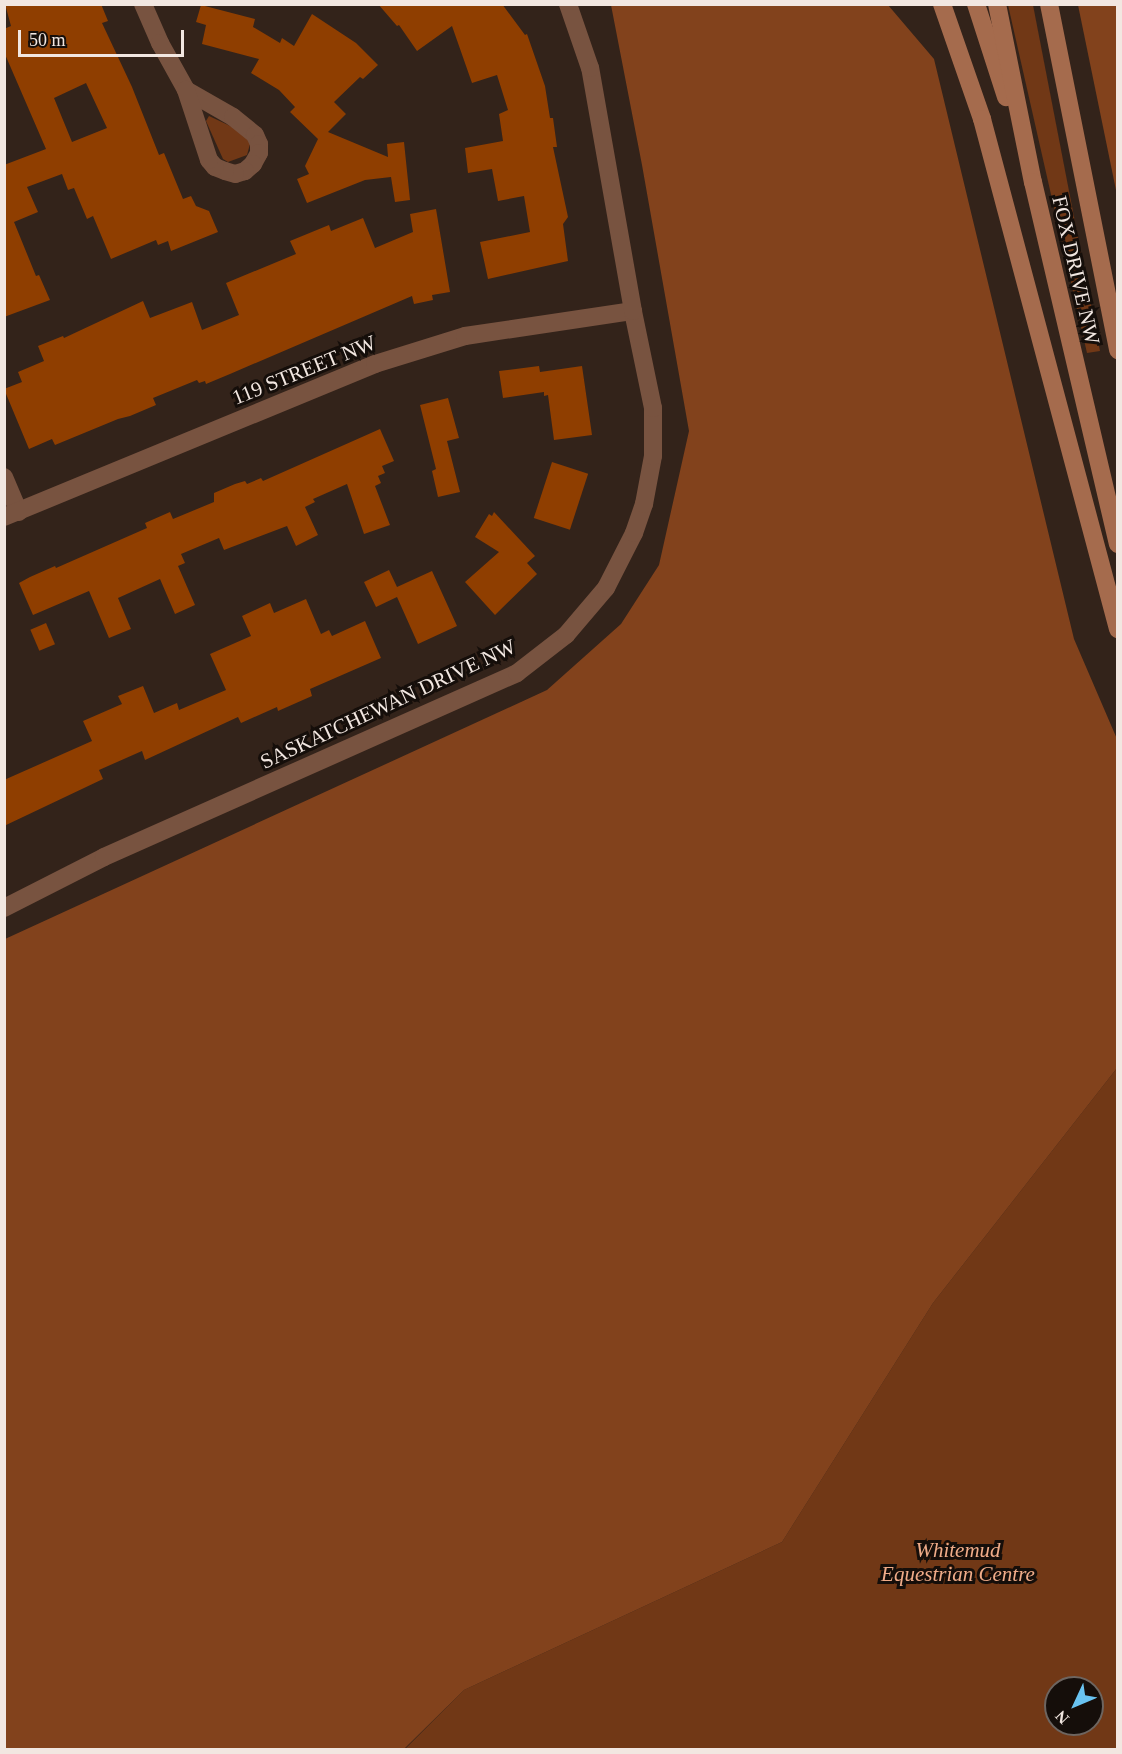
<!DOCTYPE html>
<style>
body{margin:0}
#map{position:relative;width:1122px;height:1754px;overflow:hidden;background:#33231a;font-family:Georgia,serif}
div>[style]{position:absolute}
.green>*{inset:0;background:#713816}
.forest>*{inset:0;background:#82421c}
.building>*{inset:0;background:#8f3e00;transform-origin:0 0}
.street>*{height:18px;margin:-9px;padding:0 9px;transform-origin:9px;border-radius:9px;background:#785340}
.secondary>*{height:18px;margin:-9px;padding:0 9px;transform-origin:9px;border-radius:9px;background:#a56b4d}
span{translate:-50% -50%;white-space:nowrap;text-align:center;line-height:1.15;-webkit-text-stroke:6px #150e0a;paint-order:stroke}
.street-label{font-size:21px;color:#f2e7e1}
.park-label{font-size:21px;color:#f0ac89;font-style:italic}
.frame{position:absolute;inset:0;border:6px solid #f2e7e1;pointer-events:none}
.north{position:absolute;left:1044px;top:1676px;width:60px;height:60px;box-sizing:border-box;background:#150e0a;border:2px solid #6d6560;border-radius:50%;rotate:226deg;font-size:16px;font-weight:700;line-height:24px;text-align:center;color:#f2e7e1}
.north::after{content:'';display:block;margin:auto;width:21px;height:27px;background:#69c3f1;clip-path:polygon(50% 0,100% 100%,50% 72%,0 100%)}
.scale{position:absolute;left:18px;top:30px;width:166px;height:27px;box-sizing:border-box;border:3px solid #f2e7e1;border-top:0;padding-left:8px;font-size:18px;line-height:21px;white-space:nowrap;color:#f2e7e1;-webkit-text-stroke:4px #150e0a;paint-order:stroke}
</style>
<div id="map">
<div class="green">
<i style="clip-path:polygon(1008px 5px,1033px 5px,1100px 351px,1087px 353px)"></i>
<i style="clip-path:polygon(209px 116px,243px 132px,250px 144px,247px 155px,228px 162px,223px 159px,206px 121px)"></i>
<i style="clip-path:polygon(evenodd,1117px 1068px,1117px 1749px,404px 1750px,464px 1690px,782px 1542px,933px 1303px,1117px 1068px,1056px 1688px,1092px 1688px,1092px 1724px,1056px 1724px,1056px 1688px)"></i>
</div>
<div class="forest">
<i style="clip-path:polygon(611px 5px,888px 5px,934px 59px,1074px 639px,1117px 739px,1117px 1068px,933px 1303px,782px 1542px,464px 1690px,404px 1749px,5px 1749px,5px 939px,547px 690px,621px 624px,659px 565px,689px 431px,642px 165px)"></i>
<i style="clip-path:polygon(1078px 5px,1117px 5px,1117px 195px)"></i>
</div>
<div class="building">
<i style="clip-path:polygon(evenodd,5px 4px,101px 4px,108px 21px,102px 23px,132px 87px,159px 155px,164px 153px,183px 199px,191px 196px,196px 206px,209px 211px,218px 232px,171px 251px,168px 241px,158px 245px,156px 240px,111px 259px,93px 216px,87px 219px,74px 188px,68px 190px,62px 174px,27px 187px,38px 212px,14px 222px,36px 276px,39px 275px,50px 300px,4px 317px,4px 165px,46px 149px,4px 52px,4px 29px,11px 26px,5px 4px,86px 83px,107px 128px,72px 142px,54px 98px,86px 83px)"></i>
<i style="clip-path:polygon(378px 4px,502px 4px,525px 35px,527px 34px,545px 86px,550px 118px,553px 118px,557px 147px,553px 147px,568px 217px,563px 224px,568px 261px,488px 279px,480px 242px,530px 232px,524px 196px,498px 201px,492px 169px,468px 173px,465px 148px,503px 141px,499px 114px,508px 110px,497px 75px,472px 83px,452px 26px,417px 51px,399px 25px,397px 26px)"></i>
<i style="clip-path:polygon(201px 5px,255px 19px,253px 27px,280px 43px,282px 38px,294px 46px,312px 14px,356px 43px,378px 65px,363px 79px,360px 77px,334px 102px,346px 114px,328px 132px,388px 157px,387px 144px,404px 142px,410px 200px,395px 202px,391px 177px,365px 180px,307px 203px,297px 179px,309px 174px,305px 166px,318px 139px,290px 112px,295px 107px,279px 90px,251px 73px,259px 59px,202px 44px,206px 25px,196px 22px)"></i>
<i style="clip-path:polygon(436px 209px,450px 292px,432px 295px,433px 300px,414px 304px,412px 296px,230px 374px,206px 384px,205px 381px,199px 383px,197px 380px,153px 398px,156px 405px,130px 416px,118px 419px,55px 445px,52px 439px,29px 449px,4px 389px,22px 382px,18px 372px,44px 361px,38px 346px,63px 336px,64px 338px,143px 301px,150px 318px,192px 302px,202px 330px,239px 315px,226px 283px,296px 254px,290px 241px,329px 225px,331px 231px,363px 218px,375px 248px,413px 232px,410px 214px)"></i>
<i style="clip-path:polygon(539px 366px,540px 372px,582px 366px,592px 435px,554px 440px,548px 395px,544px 396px,544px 392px,503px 398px,499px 371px)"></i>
<i style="clip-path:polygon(448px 398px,459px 438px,447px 441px,460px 492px,438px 497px,432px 471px,436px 469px,420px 405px)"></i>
<i style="clip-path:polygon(380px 429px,394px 461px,382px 466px,385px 473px,378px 476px,381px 483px,375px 486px,390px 525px,364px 534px,347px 484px,313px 499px,315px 502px,305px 507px,318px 535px,296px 546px,287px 526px,224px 550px,219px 538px,181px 554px,185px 563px,178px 566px,195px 605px,175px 614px,160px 579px,118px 598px,131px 629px,109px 638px,89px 591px,33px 615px,19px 583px,30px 577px,55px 566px,56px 568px,147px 528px,145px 523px,170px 512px,173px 519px,214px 502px,214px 493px,235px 484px,245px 481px,247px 484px,261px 478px,263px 481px)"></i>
<i style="left:552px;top:462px;width:38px;height:59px;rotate:18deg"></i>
<i style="clip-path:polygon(494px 512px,535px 556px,527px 563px,537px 574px,495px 615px,465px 582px,499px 552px,475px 537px,489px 514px,492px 516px)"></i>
<i style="clip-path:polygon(389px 570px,397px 587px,432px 571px,457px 626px,418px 644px,397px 597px,376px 607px,364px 582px)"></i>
<i style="clip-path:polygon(306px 599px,321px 634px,329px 630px,332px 636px,365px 621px,381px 658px,310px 689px,312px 696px,278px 711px,277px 707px,241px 723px,238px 717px,145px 760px,142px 751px,99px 770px,103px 779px,4px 826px,4px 780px,92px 741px,83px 721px,122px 704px,118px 696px,143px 686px,154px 713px,177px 703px,179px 710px,226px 690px,210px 654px,251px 636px,242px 616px,270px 603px,274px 613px)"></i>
<i style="left:46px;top:623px;width:23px;height:17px;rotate:67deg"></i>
</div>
<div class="street">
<i style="left:143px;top:4px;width:43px;rotate:66.4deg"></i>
<i style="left:160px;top:43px;width:54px;rotate:61deg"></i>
<i style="left:186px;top:90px;width:54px;rotate:29.9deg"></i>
<i style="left:233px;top:117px;width:28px;rotate:39deg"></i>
<i style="left:255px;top:135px;width:10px;rotate:66deg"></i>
<i style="left:259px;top:144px;width:9px;rotate:90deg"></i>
<i style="left:259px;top:153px;width:13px;rotate:119deg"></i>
<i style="left:253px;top:164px;width:11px;rotate:139deg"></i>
<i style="left:245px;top:171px;width:10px;rotate:163deg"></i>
<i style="left:235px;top:174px;width:10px;rotate:-163deg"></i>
<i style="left:225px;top:171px;width:11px;rotate:-158deg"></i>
<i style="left:215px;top:167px;width:9px;rotate:-131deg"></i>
<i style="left:209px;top:160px;width:74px;rotate:-108.2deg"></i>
<i style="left:4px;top:477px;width:38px;rotate:67deg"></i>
<i style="left:4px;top:517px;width:401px;rotate:-22.4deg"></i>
<i style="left:375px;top:364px;width:94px;rotate:-17.3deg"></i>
<i style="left:465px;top:336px;width:170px;rotate:-8.5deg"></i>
<i style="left:4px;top:908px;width:112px;rotate:-27deg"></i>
<i style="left:104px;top:857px;width:452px;rotate:-24deg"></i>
<i style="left:517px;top:673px;width:62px;rotate:-37.8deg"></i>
<i style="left:566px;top:635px;width:62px;rotate:-49.6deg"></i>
<i style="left:606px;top:588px;width:62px;rotate:-63deg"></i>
<i style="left:634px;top:533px;width:31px;rotate:-71deg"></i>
<i style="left:644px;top:504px;width:49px;rotate:-79.4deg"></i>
<i style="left:653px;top:456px;width:48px;rotate:-90deg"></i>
<i style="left:653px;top:408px;width:99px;rotate:-101.7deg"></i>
<i style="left:633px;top:311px;width:247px;rotate:-100deg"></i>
<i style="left:590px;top:68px;width:68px;rotate:-109deg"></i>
</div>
<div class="secondary">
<i style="left:942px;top:4px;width:122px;rotate:70.8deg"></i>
<i style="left:982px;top:119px;width:528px;rotate:75.07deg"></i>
<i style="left:976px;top:4px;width:98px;rotate:72.1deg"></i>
<i style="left:997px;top:4px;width:182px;rotate:78.6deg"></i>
<i style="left:1033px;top:182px;width:372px;rotate:76.8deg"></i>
<i style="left:1049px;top:4px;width:353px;rotate:78.7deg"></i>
</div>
<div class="street-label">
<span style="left:1076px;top:270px;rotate:77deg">FOX DRIVE NW</span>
<span style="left:304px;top:370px;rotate:-22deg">119 STREET NW</span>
<span style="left:388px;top:704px;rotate:-25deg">SASKATCHEWAN DRIVE NW</span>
</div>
<div class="park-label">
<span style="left:958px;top:1562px">Whitemud<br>Equestrian Centre</span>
</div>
<div class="frame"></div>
<div class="north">N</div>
<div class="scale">50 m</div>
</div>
